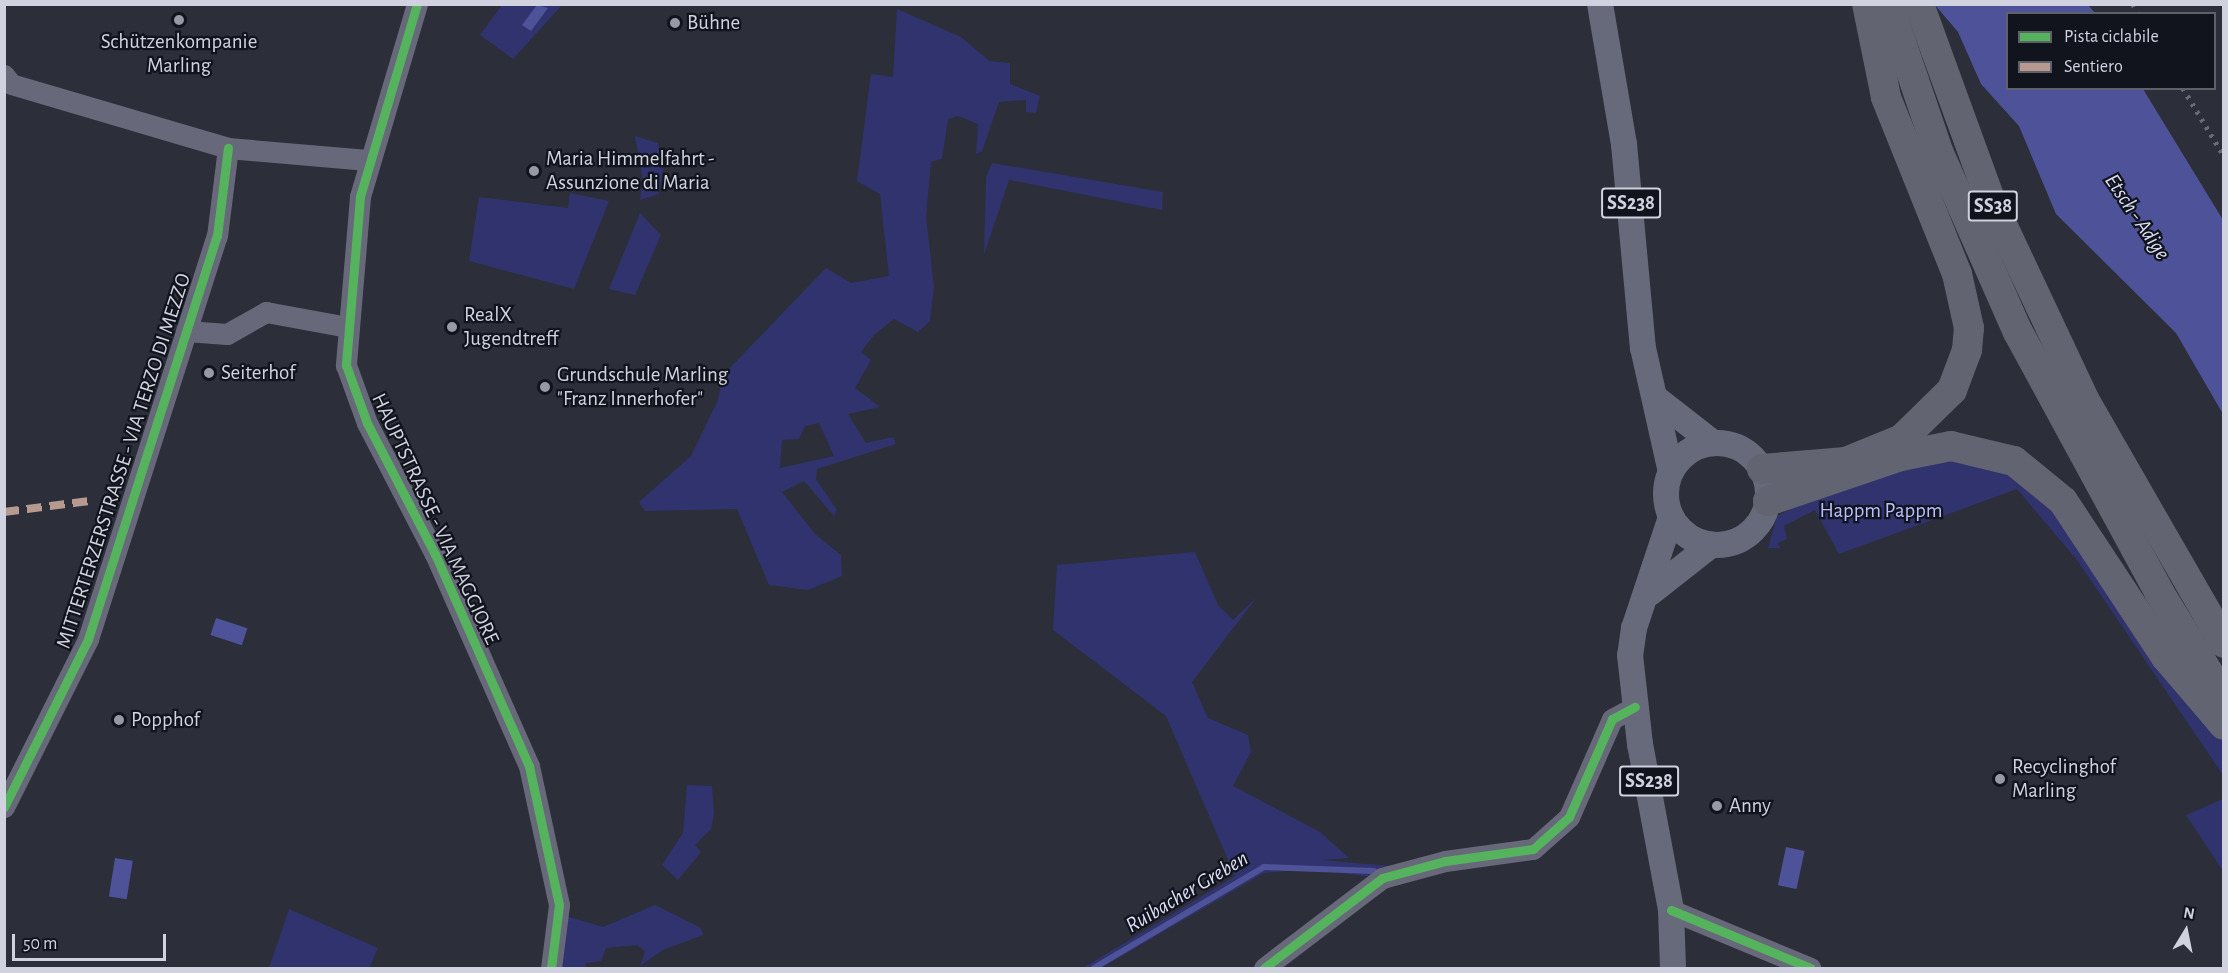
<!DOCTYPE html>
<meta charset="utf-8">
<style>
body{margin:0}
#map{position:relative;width:2228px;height:973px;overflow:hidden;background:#2c2e39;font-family:"Alegreya Sans",sans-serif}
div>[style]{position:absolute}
.green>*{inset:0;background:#31336e}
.water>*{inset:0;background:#4e5399;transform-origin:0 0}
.stream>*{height:6px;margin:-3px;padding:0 3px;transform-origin:3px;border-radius:3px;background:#4e5399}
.minor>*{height:21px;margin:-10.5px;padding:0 10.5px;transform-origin:10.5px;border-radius:10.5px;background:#67697a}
.major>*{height:26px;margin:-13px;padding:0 13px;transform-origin:13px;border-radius:13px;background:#676a7a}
.major>.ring{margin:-13px;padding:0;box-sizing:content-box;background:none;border:26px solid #676a7a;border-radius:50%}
.highway>*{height:30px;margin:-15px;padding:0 15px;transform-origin:15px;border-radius:15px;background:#626472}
.rail>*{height:4.5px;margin-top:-2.25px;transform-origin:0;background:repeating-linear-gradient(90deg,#686a76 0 3px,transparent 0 9px)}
.quiet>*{height:8px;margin-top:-4px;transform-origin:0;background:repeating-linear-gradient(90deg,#b69a8f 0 15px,transparent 0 23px)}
.cycleway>*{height:9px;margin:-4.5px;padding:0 4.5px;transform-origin:4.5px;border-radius:4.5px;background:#56b35d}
.dots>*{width:16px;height:16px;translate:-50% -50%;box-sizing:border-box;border:3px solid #12141d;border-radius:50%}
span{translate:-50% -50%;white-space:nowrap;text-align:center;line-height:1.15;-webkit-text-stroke:4.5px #12141d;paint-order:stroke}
.shield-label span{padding:2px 4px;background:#12141d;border:2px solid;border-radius:4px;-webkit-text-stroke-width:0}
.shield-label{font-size:20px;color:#d0d2df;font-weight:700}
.poi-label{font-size:21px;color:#d0d2df}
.left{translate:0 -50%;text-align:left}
.street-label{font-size:21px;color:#d0d2df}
.park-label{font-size:21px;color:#b6bfff}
.water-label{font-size:22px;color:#dbdff5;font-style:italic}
.frame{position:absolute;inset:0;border:6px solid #d0d2df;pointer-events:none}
.legend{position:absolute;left:2006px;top:12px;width:210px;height:78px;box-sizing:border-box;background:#12141d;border:2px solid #5e606b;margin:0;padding:8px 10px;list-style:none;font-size:18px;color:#d0d2df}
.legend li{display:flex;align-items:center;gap:12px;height:30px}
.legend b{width:30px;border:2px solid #5e606b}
.north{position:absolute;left:2156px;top:901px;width:60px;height:60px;-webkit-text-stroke:4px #12141d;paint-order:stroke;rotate:10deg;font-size:16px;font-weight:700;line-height:24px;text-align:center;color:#d0d2df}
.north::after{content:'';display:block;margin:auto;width:21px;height:27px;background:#d0d2df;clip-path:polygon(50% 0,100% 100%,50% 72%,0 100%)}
.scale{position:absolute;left:12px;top:934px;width:154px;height:27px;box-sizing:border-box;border:3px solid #d0d2df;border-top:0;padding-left:8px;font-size:18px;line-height:21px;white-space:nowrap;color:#d0d2df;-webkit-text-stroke:4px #12141d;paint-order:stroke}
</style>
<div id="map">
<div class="green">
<i style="clip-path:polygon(502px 5px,562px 5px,513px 59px,480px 35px)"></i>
<i style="clip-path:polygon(evenodd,897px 9px,961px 37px,989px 61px,1010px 63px,1010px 84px,1040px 96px,1036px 113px,1026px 112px,1026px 100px,999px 102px,982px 151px,976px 154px,978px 124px,958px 116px,948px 119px,942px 159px,931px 162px,926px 216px,934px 287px,930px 321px,918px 332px,894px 319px,874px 335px,861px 352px,871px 360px,855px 388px,880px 407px,848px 414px,866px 443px,893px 437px,896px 444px,817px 469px,816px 479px,837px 510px,834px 516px,804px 481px,782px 492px,815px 534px,841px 555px,842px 576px,808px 590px,769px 585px,737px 509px,645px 511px,639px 502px,691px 456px,718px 400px,723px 375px,826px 268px,851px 283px,889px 276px,880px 194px,857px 181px,871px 74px,893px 77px,897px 9px,819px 423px,834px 456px,780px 468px,782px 440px,799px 439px,805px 426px,819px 423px)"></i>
<i style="clip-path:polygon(635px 136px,658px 143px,663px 171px,659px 194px,640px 200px,643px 180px)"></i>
<i style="clip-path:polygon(992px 163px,1163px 192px,1162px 210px,1009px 180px,984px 255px,986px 177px)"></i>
<i style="clip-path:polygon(570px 193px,609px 201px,574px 289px,469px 261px,479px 197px,568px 208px)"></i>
<i style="clip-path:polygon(640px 213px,661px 235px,635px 295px,609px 289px)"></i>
<i style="clip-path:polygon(1890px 460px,2014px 461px,2223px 725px,2223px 775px,2077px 560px,2017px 489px,1839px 554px,1815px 510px,1784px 526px,1787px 539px,1778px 543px,1780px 548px,1768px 548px,1777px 516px)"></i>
<i style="clip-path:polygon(1195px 552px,1218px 605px,1233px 620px,1257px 597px,1192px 682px,1208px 718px,1248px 735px,1251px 752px,1233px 786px,1320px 832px,1349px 858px,1322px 860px,1413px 868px,1382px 878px,1309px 869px,1264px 873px,1101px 968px,1083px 968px,1235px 876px,1166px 716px,1053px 630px,1057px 565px)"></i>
<i style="clip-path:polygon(687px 785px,712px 786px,714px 814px,711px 829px,695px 845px,701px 852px,678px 880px,662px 865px,683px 833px)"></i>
<i style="clip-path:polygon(2223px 799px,2223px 871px,2186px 815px)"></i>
<i style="clip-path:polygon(655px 905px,701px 928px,703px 935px,663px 950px,640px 966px,645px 951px,637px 945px,606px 948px,601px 961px,586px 963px,585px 968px,551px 966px,559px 914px,603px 927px)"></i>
<i style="clip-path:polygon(289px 909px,378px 948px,369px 968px,269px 968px)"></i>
</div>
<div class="water">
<i style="clip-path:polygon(537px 5px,548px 8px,531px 31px,522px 25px)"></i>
<i style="clip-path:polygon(1935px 5px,2088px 5px,2095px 13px,2008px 14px,2008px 88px,2143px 89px,2223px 220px,2223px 414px,2176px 333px,2056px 214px,2019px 126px,1981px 84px,1958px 32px)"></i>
<i style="left:216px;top:618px;width:33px;height:18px;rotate:18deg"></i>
<i style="left:1786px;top:847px;width:19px;height:39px;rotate:12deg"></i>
<i style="left:115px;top:858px;width:18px;height:39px;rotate:9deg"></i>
</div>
<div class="stream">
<i style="left:1094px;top:968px;width:198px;rotate:-30.7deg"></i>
<i style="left:1264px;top:867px;width:110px;rotate:2.1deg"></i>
</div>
<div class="minor">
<i style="left:417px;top:4px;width:201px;rotate:106.5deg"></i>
<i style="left:360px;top:197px;width:169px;rotate:94.8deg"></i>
<i style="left:346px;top:365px;width:62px;rotate:70.1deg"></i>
<i style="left:367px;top:423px;width:148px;rotate:62.6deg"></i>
<i style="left:435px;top:554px;width:232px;rotate:66.1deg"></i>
<i style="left:529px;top:766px;width:142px;rotate:77.8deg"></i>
<i style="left:559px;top:905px;width:64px;rotate:97.2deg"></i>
<i style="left:4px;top:75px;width:11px;rotate:52deg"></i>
<i style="left:11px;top:84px;width:226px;rotate:16.4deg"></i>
<i style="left:228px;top:148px;width:140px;rotate:4.9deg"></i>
<i style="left:186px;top:331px;width:41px;rotate:4.2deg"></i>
<i style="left:227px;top:334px;width:45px;rotate:-29.4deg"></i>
<i style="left:266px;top:312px;width:83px;rotate:10.4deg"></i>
<i style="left:4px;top:807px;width:188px;rotate:-63.4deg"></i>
<i style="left:88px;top:639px;width:423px;rotate:-72.3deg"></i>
<i style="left:217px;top:236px;width:89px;rotate:-82.9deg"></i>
<i style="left:1671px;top:910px;width:151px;rotate:22.6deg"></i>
<i style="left:1264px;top:968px;width:148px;rotate:-37.3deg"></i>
<i style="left:1382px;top:878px;width:65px;rotate:-15.1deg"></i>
<i style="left:1445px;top:861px;width:89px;rotate:-7.8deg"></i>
<i style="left:1533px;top:849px;width:48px;rotate:-41.6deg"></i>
<i style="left:1569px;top:817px;width:107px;rotate:-66.3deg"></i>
<i style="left:1612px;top:719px;width:26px;rotate:-28deg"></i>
</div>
<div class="major">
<i style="left:1600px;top:4px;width:142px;rotate:80.3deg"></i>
<i style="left:1624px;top:144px;width:205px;rotate:84.7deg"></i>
<i style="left:1643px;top:348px;width:127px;rotate:77.3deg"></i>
<i style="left:1658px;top:400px;width:70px;rotate:38deg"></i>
<i class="ring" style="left:1666px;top:443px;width:76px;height:76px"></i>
<i style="left:1671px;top:517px;width:117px;rotate:108.4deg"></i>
<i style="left:1634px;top:628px;width:27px;rotate:98deg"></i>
<i style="left:1630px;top:655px;width:90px;rotate:83.6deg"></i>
<i style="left:1640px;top:744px;width:169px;rotate:79.4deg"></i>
<i style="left:1671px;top:910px;width:58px;rotate:88deg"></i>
<i style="left:1650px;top:593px;width:78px;rotate:-38.2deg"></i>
</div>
<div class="highway">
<i style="left:1888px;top:4px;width:155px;rotate:71.2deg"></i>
<i style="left:1938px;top:151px;width:198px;rotate:66.2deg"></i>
<i style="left:2018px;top:332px;width:296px;rotate:61.5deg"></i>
<i style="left:2159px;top:592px;width:124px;rotate:58.5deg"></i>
<i style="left:1919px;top:4px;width:208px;rotate:70deg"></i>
<i style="left:1990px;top:199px;width:223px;rotate:64.8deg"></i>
<i style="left:2085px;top:401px;width:279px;rotate:60.1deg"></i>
<i style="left:1762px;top:469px;width:84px;rotate:-4.8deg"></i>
<i style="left:1846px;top:462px;width:61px;rotate:-22.3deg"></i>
<i style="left:1902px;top:439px;width:70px;rotate:-44.4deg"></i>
<i style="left:1952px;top:390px;width:43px;rotate:-69.4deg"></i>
<i style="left:1967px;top:350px;width:22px;rotate:-85deg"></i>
<i style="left:1969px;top:328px;width:55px;rotate:-102.5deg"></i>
<i style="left:1957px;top:274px;width:191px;rotate:-111.9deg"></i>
<i style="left:1886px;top:97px;width:95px;rotate:-101.5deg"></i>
<i style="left:1768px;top:501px;width:140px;rotate:-18.7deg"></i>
<i style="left:1901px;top:456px;width:51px;rotate:-11.3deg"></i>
<i style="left:1951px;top:446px;width:65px;rotate:13.4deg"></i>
<i style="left:2014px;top:461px;width:63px;rotate:39.2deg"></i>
<i style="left:2063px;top:501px;width:187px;rotate:56.6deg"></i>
<i style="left:2166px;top:657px;width:89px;rotate:49.5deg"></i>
</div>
<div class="rail">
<i style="left:2133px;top:4px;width:11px;rotate:63deg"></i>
<i style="left:2183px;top:88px;width:79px;rotate:58.9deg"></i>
</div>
<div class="quiet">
<i style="left:4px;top:512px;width:86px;rotate:-7.4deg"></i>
</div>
<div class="cycleway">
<i style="left:417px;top:4px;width:201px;rotate:106.5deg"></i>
<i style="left:360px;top:197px;width:169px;rotate:94.8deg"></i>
<i style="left:346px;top:365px;width:62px;rotate:70.1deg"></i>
<i style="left:367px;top:423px;width:148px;rotate:62.6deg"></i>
<i style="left:435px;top:554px;width:232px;rotate:66.1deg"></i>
<i style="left:529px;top:766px;width:142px;rotate:77.8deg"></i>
<i style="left:559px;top:905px;width:64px;rotate:97.2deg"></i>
<i style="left:4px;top:807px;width:188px;rotate:-63.4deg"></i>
<i style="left:88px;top:639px;width:423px;rotate:-72.3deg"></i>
<i style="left:217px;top:236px;width:89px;rotate:-82.9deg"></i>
<i style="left:1671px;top:910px;width:151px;rotate:22.6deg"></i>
<i style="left:1264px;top:968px;width:148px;rotate:-37.3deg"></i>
<i style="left:1382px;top:878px;width:65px;rotate:-15.1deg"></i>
<i style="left:1445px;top:861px;width:89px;rotate:-7.8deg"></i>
<i style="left:1533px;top:849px;width:48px;rotate:-41.6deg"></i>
<i style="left:1569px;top:817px;width:107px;rotate:-66.3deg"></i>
<i style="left:1612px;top:719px;width:26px;rotate:-28deg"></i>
</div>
<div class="dots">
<i style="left:179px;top:20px;background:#9799a5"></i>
<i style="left:675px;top:23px;background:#9799a5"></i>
<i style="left:534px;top:171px;background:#9799a5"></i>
<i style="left:452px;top:327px;background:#9799a5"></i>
<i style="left:209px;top:373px;background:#9799a5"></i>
<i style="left:545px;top:387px;background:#9799a5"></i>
<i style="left:119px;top:720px;background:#9799a5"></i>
<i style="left:2000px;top:779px;background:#9799a5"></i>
<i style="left:1717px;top:806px;background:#9799a5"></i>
</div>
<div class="shield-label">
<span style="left:1631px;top:203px">SS238</span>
<span style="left:1993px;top:206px">SS38</span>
<span style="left:1649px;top:781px">SS238</span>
</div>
<div class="poi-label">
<span class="left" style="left:687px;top:23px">Bühne</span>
<span style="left:179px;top:54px">Schützenkompanie<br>Marling</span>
<span class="left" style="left:546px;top:171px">Maria Himmelfahrt -<br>Assunzione di Maria</span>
<span class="left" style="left:464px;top:327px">RealX<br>Jugendtreff</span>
<span class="left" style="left:221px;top:373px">Seiterhof</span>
<span class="left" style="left:557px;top:387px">Grundschule Marling<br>"Franz Innerhofer"</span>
<span class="left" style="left:131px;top:720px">Popphof</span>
<span class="left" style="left:2012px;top:779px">Recyclinghof<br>Marling</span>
<span class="left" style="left:1729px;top:806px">Anny</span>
</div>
<div class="street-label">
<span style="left:124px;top:461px;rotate:-72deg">MITTERTERZERSTRASSE - VIA TERZO DI MEZZO</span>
<span style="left:435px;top:519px;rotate:65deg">HAUPTSTRASSE - VIA MAGGIORE</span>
</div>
<div class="park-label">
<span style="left:1881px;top:511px">Happm Pappm</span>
</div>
<div class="water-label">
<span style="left:2137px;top:217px;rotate:56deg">Etsch - Adige</span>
<span style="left:1187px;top:892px;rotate:-31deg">Ruibacher Greben</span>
</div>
<div class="frame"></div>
<ul class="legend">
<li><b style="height:8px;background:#56b35d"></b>Pista ciclabile</li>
<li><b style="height:8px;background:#b69a8f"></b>Sentiero</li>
</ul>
<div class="north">N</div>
<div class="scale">50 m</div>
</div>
